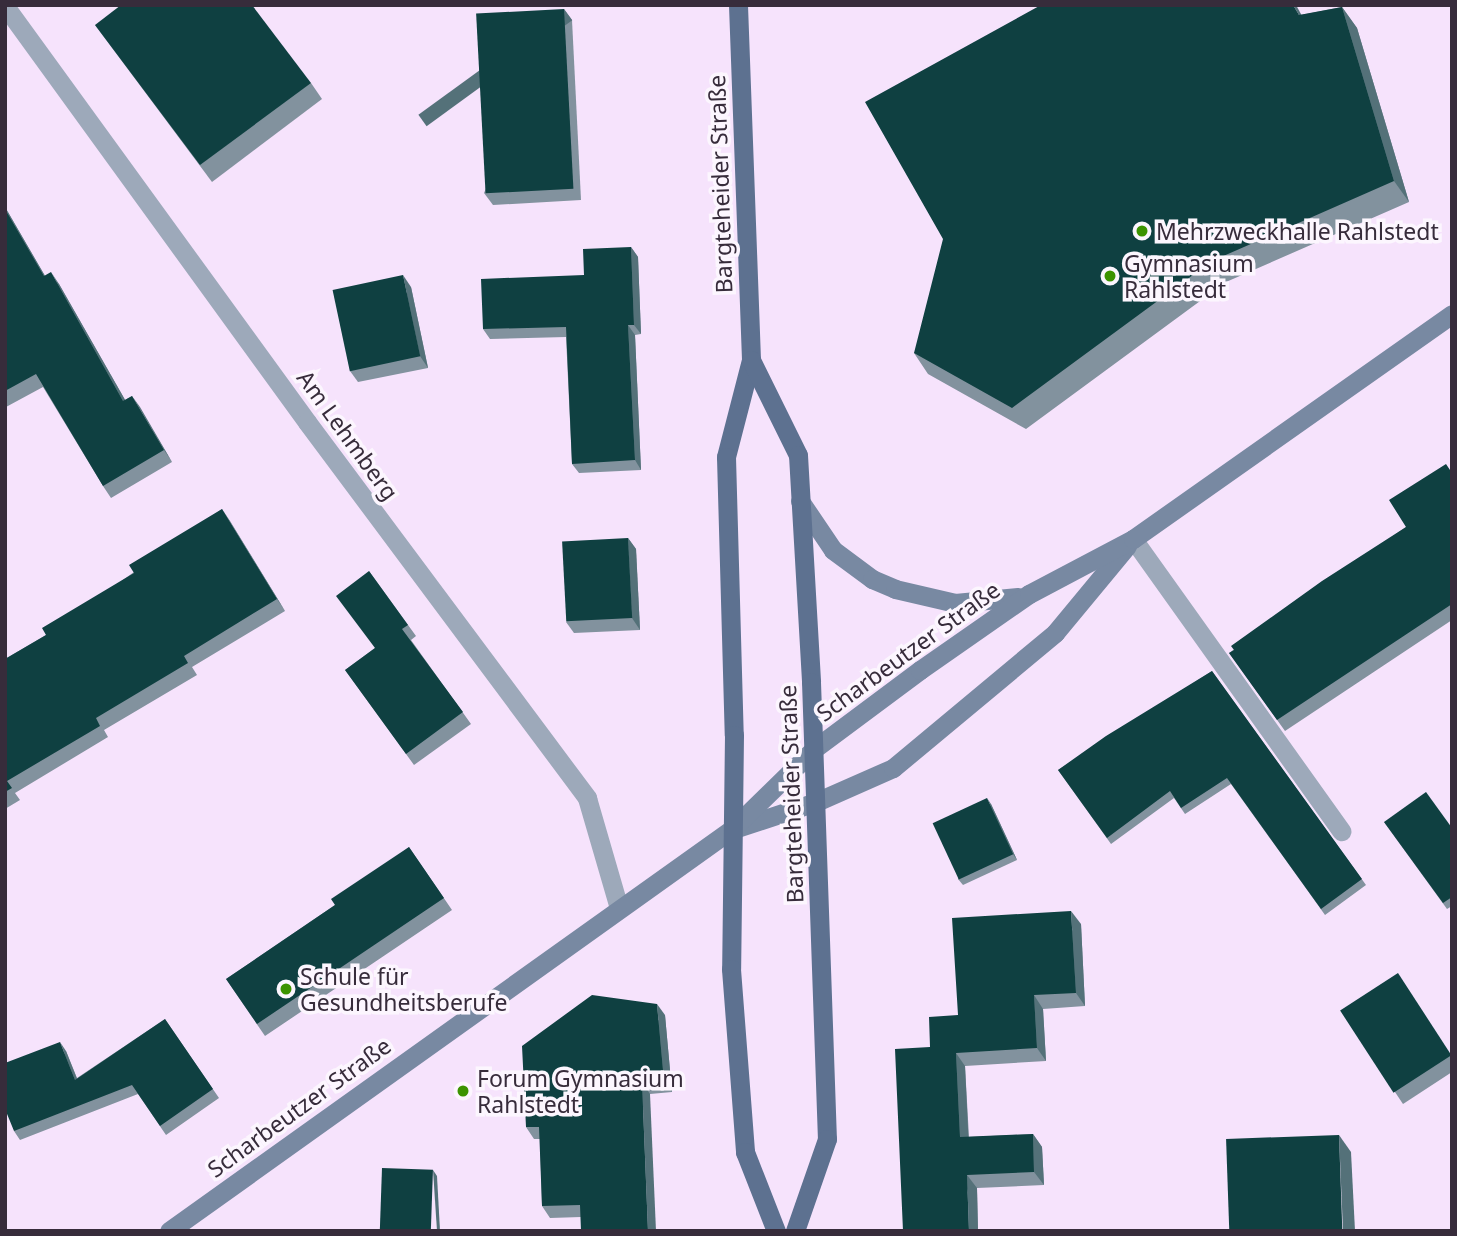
<!DOCTYPE html>
<meta charset="utf-8">
<style>
body{margin:0}
#map{position:relative;width:1457px;height:1236px;overflow:hidden;background:#f6e3fc;font-family:"Noto Sans",sans-serif}
div>[style]{position:absolute}
.service>*{height:19px;margin:-9.5px;padding:0 9.5px;transform-origin:9.5px;border-radius:9.5px;background:#9da9ba}
.minor>*{height:19px;margin:-9.5px;padding:0 9.5px;transform-origin:9.5px;border-radius:9.5px;background:#9da9ba}
.secondary>*{height:19px;margin:-9.5px;padding:0 9.5px;transform-origin:9.5px;border-radius:9.5px;background:#7889a2}
.primary>*{height:19px;margin:-9.5px;padding:0 9.5px;transform-origin:9.5px;border-radius:9.5px;background:#5d7190}
.wall>*{inset:0;background:#82929e}
.shaded-wall>*{inset:0;background:#547179;transform-origin:0 0}
.building>*{inset:0;background:#0f4041;transform-origin:0 0}
.dots>*{width:19px;height:19px;translate:-50% -50%;box-sizing:border-box;border:4px solid #fcf6fe;border-radius:50%}
span{translate:-50% -50%;white-space:nowrap;text-align:center;line-height:1.15;-webkit-text-stroke:7px #fcf6fe;paint-order:stroke}
.street-label{font-size:23px;color:#372c3b}
.poi-label{font-size:23px;color:#372c3b}
.left{translate:0 -50%;text-align:left}
.frame{position:absolute;inset:0;border:7px solid #372c3b;pointer-events:none}
</style>
<div id="map">
<div class="service">
<i style="left:1133px;top:539px;width:359px;rotate:54.5deg"></i>
</div>
<div class="minor">
<i style="left:5px;top:6px;width:514px;rotate:54.02deg"></i>
<i style="left:307px;top:422px;width:469px;rotate:53.3deg"></i>
<i style="left:587px;top:798px;width:115px;rotate:73.8deg"></i>
</div>
<div class="secondary">
<i style="left:800px;top:501px;width:59px;rotate:56deg"></i>
<i style="left:833px;top:550px;width:49px;rotate:36.6deg"></i>
<i style="left:872px;top:579px;width:25px;rotate:23deg"></i>
<i style="left:895px;top:589px;width:62px;rotate:13.1deg"></i>
<i style="left:955px;top:603px;width:63px;rotate:-5.4deg"></i>
<i style="left:737px;top:828px;width:83px;rotate:-18.2deg"></i>
<i style="left:816px;top:802px;width:84px;rotate:-23.8deg"></i>
<i style="left:893px;top:768px;width:211px;rotate:-39.8deg"></i>
<i style="left:1055px;top:633px;width:113px;rotate:-50.4deg"></i>
<i style="left:169px;top:1231px;width:692px;rotate:-35.53deg"></i>
<i style="left:732px;top:829px;width:115px;rotate:-44.3deg"></i>
<i style="left:814px;top:749px;width:132px;rotate:-36.7deg"></i>
<i style="left:920px;top:670px;width:133px;rotate:-34.9deg"></i>
<i style="left:1029px;top:594px;width:118px;rotate:-27.9deg"></i>
<i style="left:1133px;top:539px;width:390px;rotate:-35.2deg"></i>
</div>
<div class="primary">
<i style="left:738px;top:5px;width:355px;rotate:87.9deg"></i>
<i style="left:751px;top:360px;width:100px;rotate:104.5deg"></i>
<i style="left:726px;top:457px;width:278px;rotate:88.4deg"></i>
<i style="left:734px;top:735px;width:234px;rotate:90.7deg"></i>
<i style="left:731px;top:969px;width:184px;rotate:85.6deg"></i>
<i style="left:745px;top:1152px;width:85px;rotate:68.6deg"></i>
<i style="left:751px;top:360px;width:106px;rotate:63.7deg"></i>
<i style="left:798px;top:455px;width:227px;rotate:86.7deg"></i>
<i style="left:811px;top:682px;width:457px;rotate:88deg"></i>
<i style="left:827px;top:1139px;width:97px;rotate:109.2deg"></i>
</div>
<div class="wall">
<i style="clip-path:polygon(1342px 7px,1357px 28px,1409px 202px,1226px 282px,1026px 429px,928px 374px,914px 353px,1301px 15px)"></i>
<i style="clip-path:polygon(564px 9px,572px 20px,581px 200px,493px 205px,484px 193px)"></i>
<i style="clip-path:polygon(95px 25px,311px 83px,322px 99px,212px 182px)"></i>
<i style="clip-path:polygon(5px 207px,45px 276px,59px 284px,125px 400px,132px 396px,172px 462px,111px 498px,103px 486px,43px 387px,6px 407px,5px 407px)"></i>
<i style="clip-path:polygon(631px 247px,638px 257px,641px 334px,635px 335px,641px 470px,579px 473px,572px 464px,566px 337px,490px 339px,483px 329px,584px 275px)"></i>
<i style="clip-path:polygon(411px 287px,428px 368px,358px 382px,350px 371px)"></i>
<i style="clip-path:polygon(1452px 472px,1452px 620px,1285px 731px,1229px 653px,1406px 527px)"></i>
<i style="clip-path:polygon(222px 509px,285px 611px,192px 667px,197px 675px,104px 730px,108px 737px,15px 793px,20px 800px,5px 809px,5px 659px,46px 635px)"></i>
<i style="clip-path:polygon(628px 538px,636px 549px,640px 630px,574px 633px,566px 622px)"></i>
<i style="clip-path:polygon(369px 571px,416px 636px,411px 640px,471px 724px,414px 765px,345px 670px,375px 648px)"></i>
<i style="clip-path:polygon(1212px 671px,1366px 885px,1325px 915px,1231px 784px,1185px 814px,1174px 798px,1111px 844px,1058px 770px)"></i>
<i style="clip-path:polygon(991px 804px,1017px 860px,963px 885px,958px 879px)"></i>
<i style="clip-path:polygon(1384px 822px,1452px 828px,1452px 906px,1447px 909px)"></i>
<i style="clip-path:polygon(409px 847px,452px 910px,265px 1036px,226px 979px,335px 905px)"></i>
<i style="clip-path:polygon(1081px 924px,1085px 1006px,1043px 1009px,1046px 1061px,965px 1066px,969px 1137px,1033px 1134px,1042px 1147px,1044px 1185px,977px 1188px,978px 1231px,930px 1047px,958px 1015px)"></i>
<i style="clip-path:polygon(1341px 1011px,1452px 1054px,1452px 1072px,1403px 1104px)"></i>
<i style="clip-path:polygon(665px 1015px,672px 1092px,650px 1094px,581px 1217px,550px 1218px,542px 1206px,540px 1139px,534px 1139px,526px 1127px)"></i>
<i style="clip-path:polygon(165px 1019px,219px 1098px,166px 1135px,138px 1094px,20px 1140px,14px 1131px,66px 1051px,77px 1078px)"></i>
</div>
<div class="shaded-wall">
<i style="clip-path:polygon(1293px 5px,1296px 5px,1313px 36px,1299px 15px)"></i>
<i style="clip-path:polygon(1342px 7px,1357px 28px,1409px 202px,1394px 181px)"></i>
<i style="left:564px;top:9px;width:14px;height:180px;rotate:54deg"></i>
<i style="clip-path:polygon(5px 207px,52px 288px,44px 276px,5px 209px)"></i>
<i style="clip-path:polygon(631px 247px,638px 257px,641px 334px,634px 325px)"></i>
<i style="clip-path:polygon(51px 272px,59px 284px,132px 412px,123px 401px)"></i>
<i style="clip-path:polygon(403px 275px,411px 287px,428px 368px,420px 356px)"></i>
<i style="clip-path:polygon(628px 325px,635px 335px,641px 470px,635px 460px)"></i>
<i style="clip-path:polygon(132px 396px,140px 407px,172px 462px,164px 450px)"></i>
<i style="clip-path:polygon(222px 509px,230px 521px,285px 611px,277px 599px)"></i>
<i style="clip-path:polygon(628px 538px,636px 549px,640px 630px,632px 618px)"></i>
<i style="clip-path:polygon(987px 798px,991px 804px,1017px 860px,1013px 854px)"></i>
<i style="clip-path:polygon(1071px 911px,1081px 924px,1085px 1006px,1076px 993px)"></i>
<i style="clip-path:polygon(1034px 995px,1043px 1009px,1046px 1061px,1037px 1048px)"></i>
<i style="clip-path:polygon(657px 1004px,665px 1015px,672px 1092px,664px 1081px)"></i>
<i style="clip-path:polygon(60px 1042px,66px 1051px,81px 1089px,75px 1080px)"></i>
<i style="clip-path:polygon(956px 1053px,965px 1066px,969px 1150px,960px 1137px)"></i>
<i style="clip-path:polygon(642px 1082px,650px 1094px,656px 1231px,648px 1231px)"></i>
<i style="clip-path:polygon(1033px 1134px,1042px 1147px,1044px 1185px,1034px 1172px)"></i>
<i style="clip-path:polygon(1339px 1135px,1351px 1152px,1355px 1231px,1343px 1231px)"></i>
<i style="clip-path:polygon(433px 1170px,437px 1176px,440px 1231px,437px 1231px)"></i>
<i style="clip-path:polygon(967px 1175px,977px 1188px,978px 1231px,969px 1231px)"></i>
</div>
<div class="building">
<i style="clip-path:polygon(121px 5px,252px 5px,311px 83px,200px 165px,95px 25px)"></i>
<i style="clip-path:polygon(1041px 5px,1293px 5px,1299px 15px,1342px 7px,1394px 181px,1212px 261px,1012px 408px,914px 353px,943px 239px,865px 102px)"></i>
<i style="left:564px;top:9px;width:180px;height:88px;rotate:87deg"></i>
<i style="clip-path:polygon(5px 209px,44px 276px,51px 272px,123px 401px,132px 396px,164px 450px,103px 486px,36px 374px,5px 391px)"></i>
<i style="clip-path:polygon(631px 247px,634px 325px,628px 325px,635px 460px,572px 464px,566px 327px,483px 329px,481px 279px,584px 275px,583px 249px)"></i>
<i style="left:403px;top:275px;width:83px;height:72px;rotate:78deg"></i>
<i style="clip-path:polygon(1446px 464px,1452px 473px,1452px 604px,1277px 720px,1229px 653px,1234px 650px,1231px 646px,1322px 581px,1406px 527px,1389px 500px)"></i>
<i style="clip-path:polygon(222px 509px,277px 599px,184px 656px,188px 663px,96px 718px,100px 726px,7px 781px,12px 788px,5px 792px,5px 659px,46px 635px,42px 628px,134px 573px,129px 565px)"></i>
<i style="left:628px;top:538px;width:80px;height:66px;rotate:87deg"></i>
<i style="clip-path:polygon(369px 571px,408px 625px,402px 629px,463px 712px,406px 754px,345px 670px,375px 648px,336px 596px)"></i>
<i style="clip-path:polygon(1212px 671px,1362px 879px,1321px 909px,1227px 778px,1181px 808px,1170px 791px,1107px 838px,1058px 770px,1106px 736px)"></i>
<i style="clip-path:polygon(1426px 792px,1452px 828px,1452px 897px,1443px 903px,1384px 822px)"></i>
<i style="left:987px;top:798px;width:62px;height:60px;rotate:65deg"></i>
<i style="clip-path:polygon(409px 847px,444px 898px,257px 1024px,226px 979px,335px 905px,331px 899px)"></i>
<i style="clip-path:polygon(1071px 911px,1076px 993px,1034px 995px,1037px 1048px,956px 1053px,960px 1137px,1033px 1134px,1034px 1172px,967px 1175px,969px 1231px,903px 1231px,895px 1049px,930px 1047px,929px 1017px,958px 1015px,952px 918px)"></i>
<i style="left:1398px;top:973px;width:98px;height:69px;rotate:57deg"></i>
<i style="clip-path:polygon(592px 995px,657px 1004px,664px 1081px,642px 1082px,648px 1231px,581px 1231px,580px 1205px,542px 1206px,539px 1127px,526px 1127px,522px 1046px)"></i>
<i style="clip-path:polygon(165px 1019px,213px 1089px,160px 1126px,132px 1085px,14px 1131px,5px 1109px,5px 1063px,60px 1042px,75px 1080px)"></i>
<i style="left:1339px;top:1135px;width:96px;height:113px;rotate:88deg"></i>
<i style="left:382px;top:1168px;width:51px;height:63px;rotate:2deg"></i>
</div>
<div class="dots">
<i style="left:1142px;top:231px;background:#3c9300"></i>
<i style="left:1110px;top:276px;background:#3c9300"></i>
<i style="left:286px;top:989px;background:#3c9300"></i>
<i style="left:463px;top:1091px;background:#3c9300"></i>
</div>
<div class="street-label">
<span style="left:720px;top:184px;rotate:-92deg">Bargteheider Straße</span>
<span style="left:348px;top:435px;rotate:54deg">Am Lehmberg</span>
<span style="left:908px;top:651px;rotate:-36deg">Scharbeutzer Straße</span>
<span style="left:791px;top:794px;rotate:-92deg">Bargteheider Straße</span>
<span style="left:299px;top:1107px;rotate:-36deg">Scharbeutzer Straße</span>
</div>
<div class="poi-label">
<span class="left" style="left:1156px;top:231px">Mehrzweckhalle Rahlstedt</span>
<span class="left" style="left:1124px;top:276px">Gymnasium<br>Rahlstedt</span>
<span class="left" style="left:300px;top:989px">Schule für<br>Gesundheitsberufe</span>
<span class="left" style="left:477px;top:1091px">Forum Gymnasium<br>Rahlstedt</span>
</div>
<div class="frame"></div>
</div>
